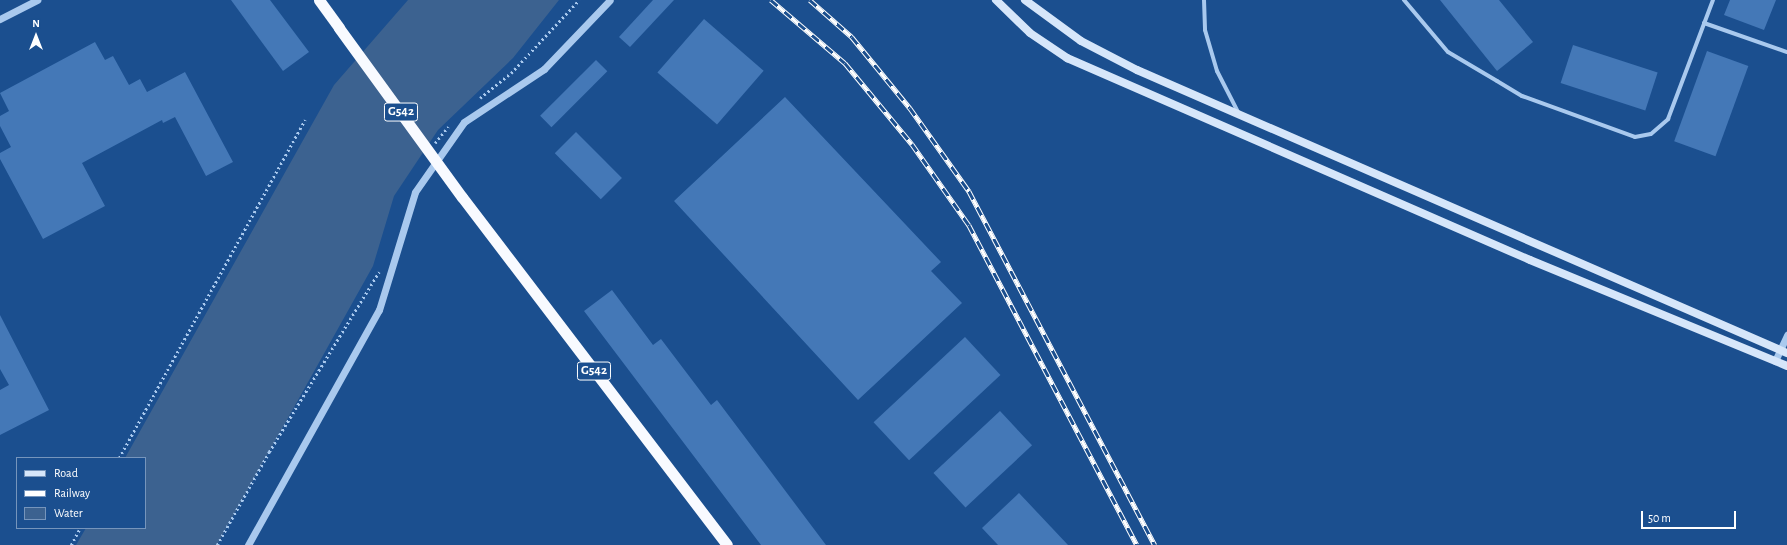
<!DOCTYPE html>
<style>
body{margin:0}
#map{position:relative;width:1787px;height:545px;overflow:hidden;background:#1b4f8f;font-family:"Alegreya Sans",sans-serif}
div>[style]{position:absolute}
.water>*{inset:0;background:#3c6290}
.building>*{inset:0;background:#4478b7;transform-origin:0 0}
.path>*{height:2.5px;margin-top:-1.25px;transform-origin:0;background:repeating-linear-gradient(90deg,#a9c9ee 0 2px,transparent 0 5px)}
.minor>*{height:4px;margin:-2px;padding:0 2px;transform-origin:2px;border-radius:2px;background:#a9c9ee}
.tertiary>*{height:7px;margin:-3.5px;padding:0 3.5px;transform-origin:3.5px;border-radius:3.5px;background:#a9c9ee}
.secondary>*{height:8px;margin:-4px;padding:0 4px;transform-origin:4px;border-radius:4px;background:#d6e6fa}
.trunk>*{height:11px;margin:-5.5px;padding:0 5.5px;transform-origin:5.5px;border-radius:5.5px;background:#f8faff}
.rail>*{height:4.5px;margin-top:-2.25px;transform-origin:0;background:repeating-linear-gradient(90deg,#1b4f8f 0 9px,#fff 0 18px);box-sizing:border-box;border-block:1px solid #fff}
.trunk-bridge>*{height:11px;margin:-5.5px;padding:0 5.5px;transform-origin:5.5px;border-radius:5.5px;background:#f8faff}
span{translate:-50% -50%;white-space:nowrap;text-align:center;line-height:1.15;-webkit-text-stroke:4px #1b4f8f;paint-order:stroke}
.shield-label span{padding:1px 3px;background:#1b4f8f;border:1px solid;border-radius:3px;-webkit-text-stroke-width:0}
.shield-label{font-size:13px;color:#fff;font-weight:700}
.legend{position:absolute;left:16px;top:457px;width:130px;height:72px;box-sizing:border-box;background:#1b4f8f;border:1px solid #7695bc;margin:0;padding:5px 7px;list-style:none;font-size:12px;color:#fff}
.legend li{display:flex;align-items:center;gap:8px;height:20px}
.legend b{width:20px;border:1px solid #7695bc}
.north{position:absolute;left:16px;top:16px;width:40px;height:40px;-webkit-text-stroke:3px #1b4f8f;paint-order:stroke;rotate:0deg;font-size:11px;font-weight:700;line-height:16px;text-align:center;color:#fff}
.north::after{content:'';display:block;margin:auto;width:14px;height:18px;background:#fff;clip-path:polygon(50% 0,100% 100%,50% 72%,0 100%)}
.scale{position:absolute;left:1641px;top:511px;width:95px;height:18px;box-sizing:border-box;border:2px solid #fff;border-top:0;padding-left:5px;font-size:12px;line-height:14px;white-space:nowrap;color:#fff;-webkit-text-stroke:3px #1b4f8f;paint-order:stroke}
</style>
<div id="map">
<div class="water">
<i style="clip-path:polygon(408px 0,559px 0,513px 58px,438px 130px,394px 196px,373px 266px,217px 545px,76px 545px,86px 528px,145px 528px,145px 458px,125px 458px,334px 85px)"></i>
</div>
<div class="building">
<i style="clip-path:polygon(231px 0,270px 0,309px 52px,283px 71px)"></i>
<i style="clip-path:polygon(653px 0,674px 0,630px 47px,619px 37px)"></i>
<i style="clip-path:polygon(1440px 0,1499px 0,1533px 42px,1497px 71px)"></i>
<i style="clip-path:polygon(1730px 0,1776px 0,1764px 30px,1724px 15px)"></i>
<i style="left:704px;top:19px;width:79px;height:71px;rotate:41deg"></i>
<i style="clip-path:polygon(95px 42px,105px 60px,113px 56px,129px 85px,140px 79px,147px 92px,185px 72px,233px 162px,206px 176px,175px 117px,163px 123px,162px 120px,82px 163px,105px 206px,43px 239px,0 159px,0 153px,11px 147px,0 126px,0 116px,9px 111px,0 93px)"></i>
<i style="left:1573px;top:45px;width:89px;height:40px;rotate:18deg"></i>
<i style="left:1707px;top:51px;width:44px;height:96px;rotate:20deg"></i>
<i style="left:596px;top:60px;width:16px;height:79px;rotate:45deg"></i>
<i style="clip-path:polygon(785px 97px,941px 262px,931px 271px,962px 303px,858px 400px,674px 201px)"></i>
<i style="left:576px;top:132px;width:65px;height:30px;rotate:45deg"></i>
<i style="clip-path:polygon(612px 290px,653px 345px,661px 339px,711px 405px,717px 400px,826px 545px,761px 545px,584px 311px)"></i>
<i style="clip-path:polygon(0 315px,49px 410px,0 435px,0 390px,9px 385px,0 369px)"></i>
<i style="left:965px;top:337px;width:52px;height:125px;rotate:47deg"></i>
<i style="left:1000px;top:411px;width:47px;height:91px;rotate:47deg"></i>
<i style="clip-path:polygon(1019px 493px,1068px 545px,998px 545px,982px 528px)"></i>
</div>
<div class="path">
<i style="left:480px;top:98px;width:40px;rotate:-39deg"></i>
<i style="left:511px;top:73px;width:100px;rotate:-47deg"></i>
<i style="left:435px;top:143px;width:21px;rotate:-51deg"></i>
<i style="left:119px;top:458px;width:386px;rotate:-61.2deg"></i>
<i style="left:71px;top:545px;width:19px;rotate:-62deg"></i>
<i style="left:217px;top:545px;width:107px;rotate:-60.8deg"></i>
<i style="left:269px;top:452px;width:211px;rotate:-58.6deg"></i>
</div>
<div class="minor">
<i style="left:1204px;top:0;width:30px;rotate:88deg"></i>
<i style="left:1205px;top:30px;width:43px;rotate:73.7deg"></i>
<i style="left:1217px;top:71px;width:46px;rotate:62.9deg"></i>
<i style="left:1404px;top:0;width:68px;rotate:49.8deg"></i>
<i style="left:1448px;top:52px;width:57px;rotate:30.6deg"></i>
<i style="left:1497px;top:81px;width:29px;rotate:31deg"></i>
<i style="left:1522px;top:96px;width:120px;rotate:19.9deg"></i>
<i style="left:1635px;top:137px;width:16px;rotate:-11deg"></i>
<i style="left:1651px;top:134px;width:23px;rotate:-41deg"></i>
<i style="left:1668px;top:119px;width:127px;rotate:-69.3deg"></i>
<i style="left:1704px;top:23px;width:88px;rotate:19.3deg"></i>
</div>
<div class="tertiary">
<i style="left:0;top:19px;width:42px;rotate:-27.2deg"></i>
<i style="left:1775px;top:361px;width:29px;rotate:-65deg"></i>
<i style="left:248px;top:545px;width:269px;rotate:-60.9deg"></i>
<i style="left:379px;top:310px;width:123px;rotate:-73deg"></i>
<i style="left:415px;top:192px;width:85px;rotate:-55deg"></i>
<i style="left:464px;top:122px;width:96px;rotate:-33.5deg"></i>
<i style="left:544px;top:69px;width:95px;rotate:-46.3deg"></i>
</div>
<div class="secondary">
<i style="left:996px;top:0;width:47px;rotate:44.1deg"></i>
<i style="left:1030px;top:33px;width:45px;rotate:34deg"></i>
<i style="left:1067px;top:58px;width:505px;rotate:23.57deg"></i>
<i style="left:1530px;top:260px;width:278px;rotate:22.4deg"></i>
<i style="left:1025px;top:0;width:69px;rotate:36.2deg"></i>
<i style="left:1081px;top:41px;width:63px;rotate:27.4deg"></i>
<i style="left:1137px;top:70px;width:709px;rotate:23.53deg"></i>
</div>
<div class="trunk">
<i style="left:319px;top:0;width:34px;rotate:54deg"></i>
<i style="left:462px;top:197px;width:437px;rotate:52.7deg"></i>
</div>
<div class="rail">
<i style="left:771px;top:0;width:97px;rotate:40.4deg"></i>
<i style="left:845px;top:63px;width:105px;rotate:50.4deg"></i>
<i style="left:912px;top:144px;width:99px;rotate:54.9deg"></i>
<i style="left:969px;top:225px;width:361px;rotate:62.3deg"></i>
<i style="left:810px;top:0;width:56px;rotate:41.4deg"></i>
<i style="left:852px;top:37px;width:92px;rotate:50.8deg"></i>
<i style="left:910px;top:108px;width:102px;rotate:54.6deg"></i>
<i style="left:969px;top:191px;width:400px;rotate:62.3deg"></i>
</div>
<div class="trunk-bridge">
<i style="left:339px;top:28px;width:209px;rotate:54deg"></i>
</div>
<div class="shield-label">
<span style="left:401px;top:112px">G542</span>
<span style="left:594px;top:371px">G542</span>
</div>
<ul class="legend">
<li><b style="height:5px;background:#d6e6fa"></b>Road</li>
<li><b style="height:5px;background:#fff"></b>Railway</li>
<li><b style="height:11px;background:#3c6290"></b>Water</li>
</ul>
<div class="north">N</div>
<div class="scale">50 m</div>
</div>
